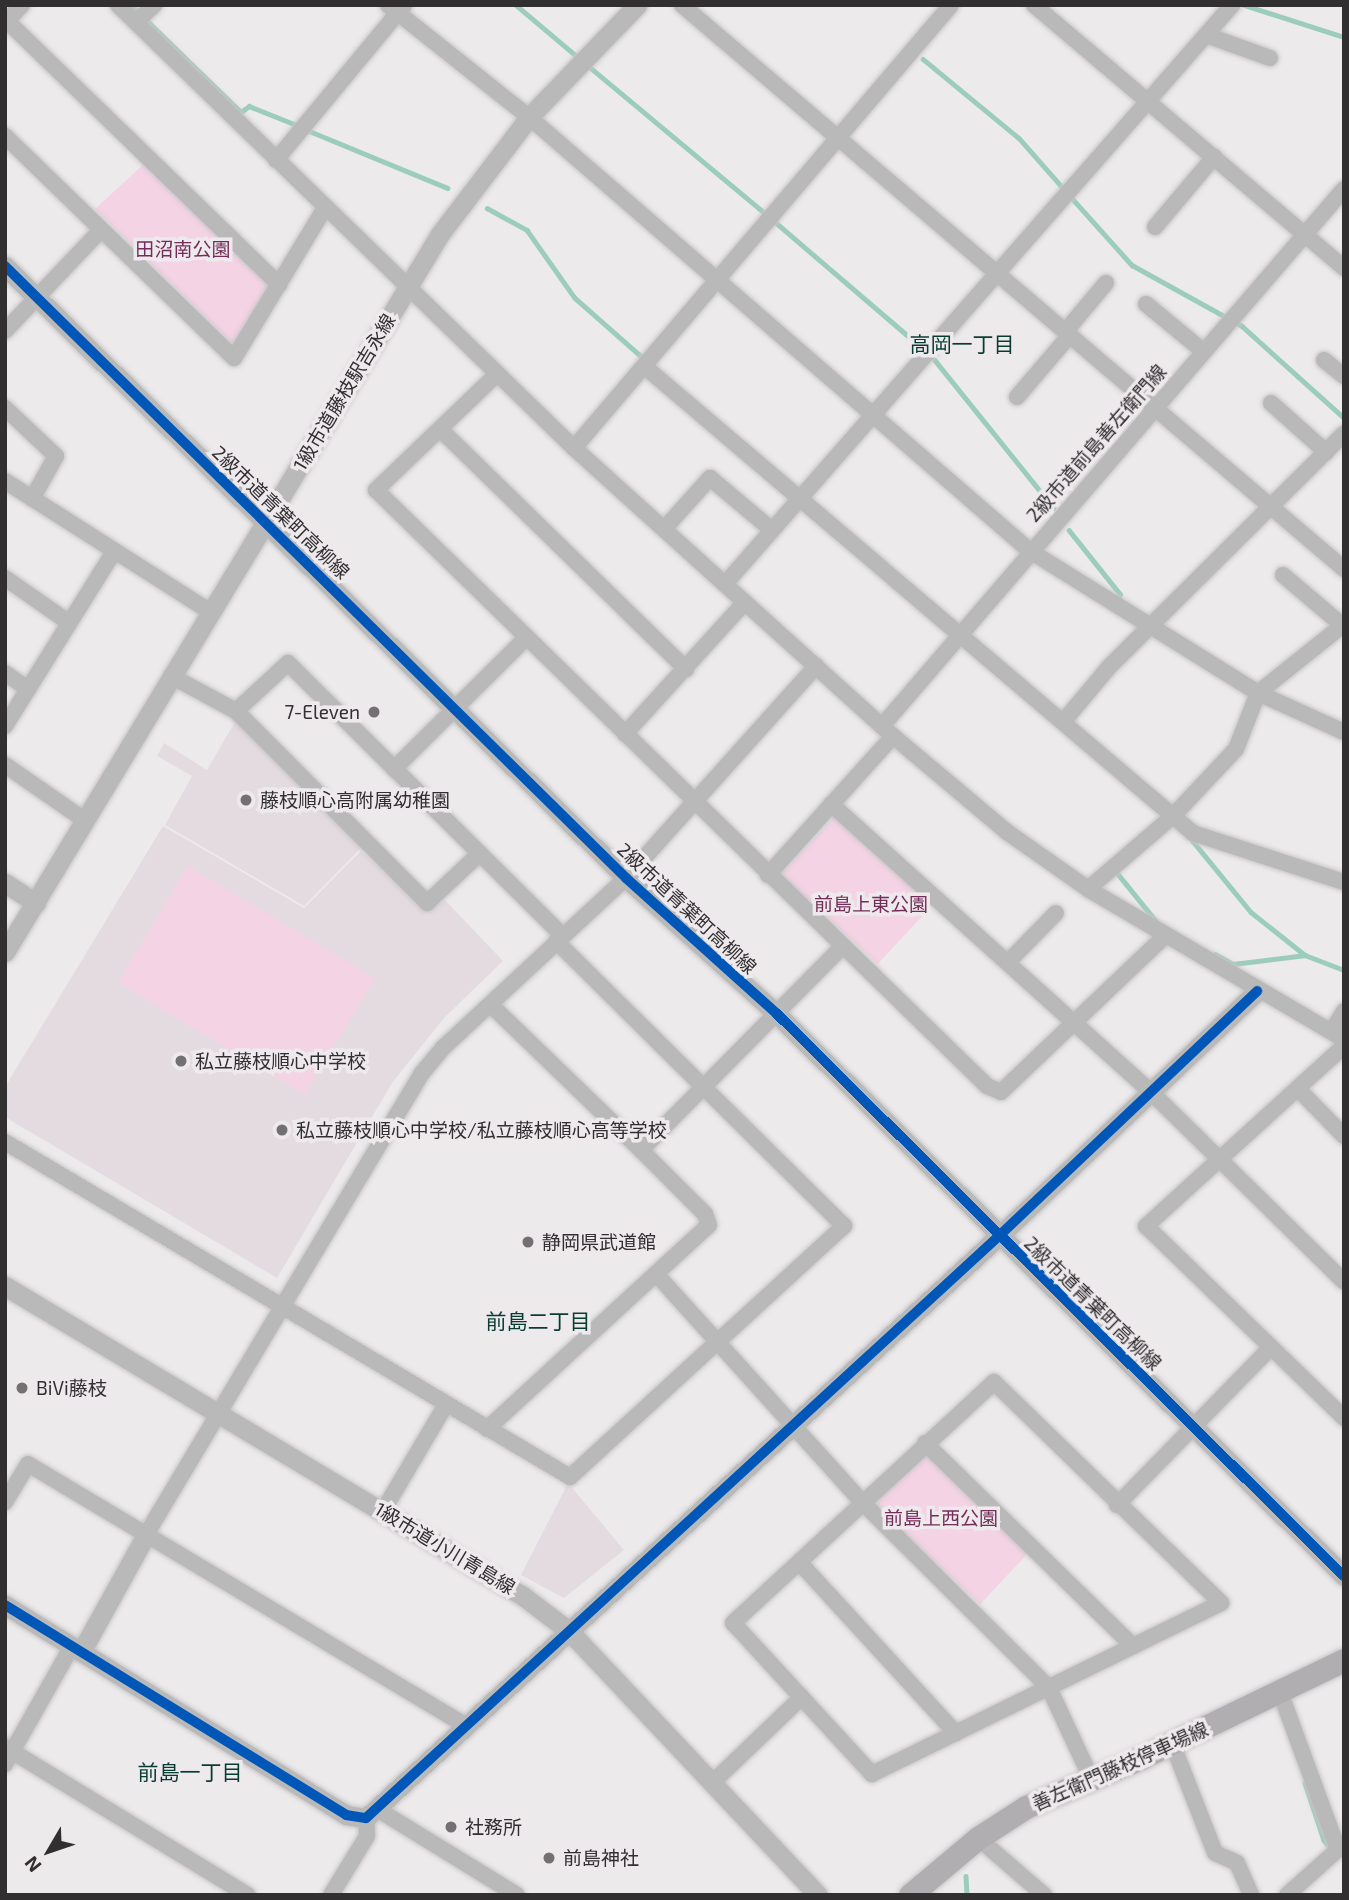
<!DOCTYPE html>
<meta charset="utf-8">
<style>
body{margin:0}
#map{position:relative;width:1349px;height:1900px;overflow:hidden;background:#edeaec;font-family:"Exo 2","Noto Sans JP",sans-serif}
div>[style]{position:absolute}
.built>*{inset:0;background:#e4dbe0}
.green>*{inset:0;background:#f4d3e4;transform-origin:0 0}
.stream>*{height:4.5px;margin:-2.25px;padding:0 2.25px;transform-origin:2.25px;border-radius:2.25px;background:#9ccdbc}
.roads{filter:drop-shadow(0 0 2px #c7c5c6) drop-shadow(0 0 2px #c7c5c6)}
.minor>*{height:16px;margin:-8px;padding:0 8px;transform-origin:8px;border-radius:8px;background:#b9b9b9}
.tertiary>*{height:19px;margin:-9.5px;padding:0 9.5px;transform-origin:9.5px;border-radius:9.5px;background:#b9b9b9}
.secondary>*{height:23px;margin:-11.5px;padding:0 11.5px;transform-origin:11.5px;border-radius:11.5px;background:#b0aeb0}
.cycleway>*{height:10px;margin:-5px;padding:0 5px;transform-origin:5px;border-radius:5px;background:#0057b8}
.dots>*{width:19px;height:19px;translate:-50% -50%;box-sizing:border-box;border:4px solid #eee9ec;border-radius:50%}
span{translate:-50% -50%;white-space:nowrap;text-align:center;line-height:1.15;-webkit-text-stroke:7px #eee9ec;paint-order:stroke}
.park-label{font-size:19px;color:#742d59}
.street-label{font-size:19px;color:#312f30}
.poi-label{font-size:19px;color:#312f30}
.right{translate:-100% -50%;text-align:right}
.left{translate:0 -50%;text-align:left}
.neighbourhood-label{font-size:21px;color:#073d2e}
.frame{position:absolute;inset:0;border:7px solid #312f30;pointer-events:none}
.north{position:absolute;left:14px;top:1816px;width:70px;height:70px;-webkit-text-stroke:5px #eee9ec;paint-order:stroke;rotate:231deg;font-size:19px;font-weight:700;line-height:28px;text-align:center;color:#312f30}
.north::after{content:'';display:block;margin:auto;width:24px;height:32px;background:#312f30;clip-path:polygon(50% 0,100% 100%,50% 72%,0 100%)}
</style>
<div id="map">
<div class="built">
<i style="clip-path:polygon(236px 720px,361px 848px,304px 906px,165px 825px,192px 776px,157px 756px,164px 743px,207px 770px)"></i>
<i style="clip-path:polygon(163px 826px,304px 908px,361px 851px,428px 909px,445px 900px,503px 961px,444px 1018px,392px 1083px,277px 1278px,5px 1117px,5px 1087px)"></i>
<i style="clip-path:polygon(568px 1483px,624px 1550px,564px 1598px,521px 1575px)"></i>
</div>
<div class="green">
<i style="clip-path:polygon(145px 163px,270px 288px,240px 341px,231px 342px,95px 209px)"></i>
<i style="left:837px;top:814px;width:132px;height:82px;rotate:43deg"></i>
<i style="left:188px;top:866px;width:218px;height:136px;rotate:31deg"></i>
<i style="left:924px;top:1452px;width:145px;height:73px;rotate:43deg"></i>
</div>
<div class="stream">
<i style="left:131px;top:5px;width:153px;rotate:44.2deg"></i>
<i style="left:241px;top:112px;width:10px;rotate:-37deg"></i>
<i style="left:249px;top:106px;width:54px;rotate:21.8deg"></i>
<i style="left:516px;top:5px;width:82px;rotate:40.1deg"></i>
<i style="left:1244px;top:5px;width:105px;rotate:17.7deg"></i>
<i style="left:923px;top:59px;width:124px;rotate:39.5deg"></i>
<i style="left:1019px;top:138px;width:68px;rotate:48.6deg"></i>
<i style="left:586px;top:64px;width:236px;rotate:39.8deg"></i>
<i style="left:307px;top:130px;width:152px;rotate:22.4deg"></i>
<i style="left:1070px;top:196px;width:93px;rotate:48.1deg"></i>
<i style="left:1132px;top:265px;width:126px;rotate:29deg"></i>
<i style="left:1242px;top:326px;width:137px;rotate:42deg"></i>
<i style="left:487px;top:208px;width:46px;rotate:28.8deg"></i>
<i style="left:527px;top:230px;width:83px;rotate:54.8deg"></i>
<i style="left:575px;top:298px;width:91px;rotate:41.4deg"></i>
<i style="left:774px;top:221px;width:184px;rotate:40.6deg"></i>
<i style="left:934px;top:359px;width:191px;rotate:51.2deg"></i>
<i style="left:1069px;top:530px;width:82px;rotate:51.4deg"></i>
<i style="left:1120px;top:594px;width:7px;rotate:98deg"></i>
<i style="left:1192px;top:840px;width:93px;rotate:50.7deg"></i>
<i style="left:1251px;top:912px;width:69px;rotate:38.5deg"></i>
<i style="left:1305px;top:955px;width:42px;rotate:21deg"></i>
<i style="left:1118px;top:874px;width:60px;rotate:51deg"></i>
<i style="left:1215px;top:954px;width:21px;rotate:29deg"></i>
<i style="left:1233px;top:964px;width:73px;rotate:-7.1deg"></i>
<i style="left:1305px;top:1783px;width:60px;rotate:71.6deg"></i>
<i style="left:1324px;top:1840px;width:11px;rotate:52deg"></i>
<i style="left:966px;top:1876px;width:19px;rotate:87deg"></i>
</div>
<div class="roads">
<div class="minor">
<i style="left:118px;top:5px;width:636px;rotate:44.17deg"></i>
<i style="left:574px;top:448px;width:430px;rotate:42.1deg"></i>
<i style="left:893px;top:736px;width:149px;rotate:40.1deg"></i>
<i style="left:1007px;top:832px;width:99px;rotate:35.1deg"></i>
<i style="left:1088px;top:889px;width:297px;rotate:30.4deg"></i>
<i style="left:388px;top:5px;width:180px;rotate:38.5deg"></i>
<i style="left:529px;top:117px;width:663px;rotate:40.9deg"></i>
<i style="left:1030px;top:551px;width:269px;rotate:31.9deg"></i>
<i style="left:1258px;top:693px;width:94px;rotate:24.4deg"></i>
<i style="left:682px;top:5px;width:870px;rotate:40.43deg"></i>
<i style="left:1034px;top:5px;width:407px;rotate:40.3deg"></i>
<i style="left:7px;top:21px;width:379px;rotate:44.1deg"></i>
<i style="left:136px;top:22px;width:25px;rotate:-43deg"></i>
<i style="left:5px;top:23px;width:25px;rotate:-47deg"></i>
<i style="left:1206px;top:35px;width:68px;rotate:19.8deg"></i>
<i style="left:5px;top:136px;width:319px;rotate:44.1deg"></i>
<i style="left:234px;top:358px;width:175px;rotate:-58.8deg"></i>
<i style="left:276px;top:160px;width:201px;rotate:-50.4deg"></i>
<i style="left:1155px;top:227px;width:92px;rotate:-49.9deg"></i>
<i style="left:1146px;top:304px;width:74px;rotate:39.5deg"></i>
<i style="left:5px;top:331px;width:138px;rotate:-46.5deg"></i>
<i style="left:1065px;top:332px;width:64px;rotate:-50.1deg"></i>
<i style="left:1324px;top:360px;width:26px;rotate:39deg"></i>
<i style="left:644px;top:366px;width:721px;rotate:40.39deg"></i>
<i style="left:1193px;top:833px;width:159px;rotate:18deg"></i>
<i style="left:497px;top:374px;width:168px;rotate:136.2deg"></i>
<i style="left:376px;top:490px;width:854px;rotate:44.29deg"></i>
<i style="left:987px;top:1086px;width:15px;rotate:23deg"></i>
<i style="left:1001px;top:1092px;width:225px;rotate:-43.6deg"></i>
<i style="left:1017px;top:397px;width:82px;rotate:-49.5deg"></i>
<i style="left:1271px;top:403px;width:74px;rotate:41.7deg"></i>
<i style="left:5px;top:408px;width:70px;rotate:43.3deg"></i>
<i style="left:56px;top:456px;width:49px;rotate:119.2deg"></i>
<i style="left:440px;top:429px;width:344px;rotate:44.3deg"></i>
<i style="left:574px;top:448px;width:582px;rotate:-49.6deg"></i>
<i style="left:5px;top:481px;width:242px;rotate:32.5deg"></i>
<i style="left:664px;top:529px;width:69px;rotate:-48deg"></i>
<i style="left:710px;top:478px;width:81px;rotate:40deg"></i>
<i style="left:1283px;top:575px;width:77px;rotate:40.3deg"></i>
<i style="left:5px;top:578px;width:77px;rotate:34.9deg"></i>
<i style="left:725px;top:584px;width:770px;rotate:-48.79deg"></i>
<i style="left:5px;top:673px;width:28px;rotate:35deg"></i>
<i style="left:171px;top:676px;width:74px;rotate:28.3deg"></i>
<i style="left:236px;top:711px;width:271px;rotate:45.1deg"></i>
<i style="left:427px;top:903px;width:71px;rotate:-43.3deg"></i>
<i style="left:236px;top:711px;width:71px;rotate:-42.7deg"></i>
<i style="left:288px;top:663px;width:386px;rotate:44.8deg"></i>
<i style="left:1063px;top:722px;width:72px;rotate:-50.1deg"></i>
<i style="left:1109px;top:667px;width:331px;rotate:-44.8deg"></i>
<i style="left:5px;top:726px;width:204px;rotate:-58deg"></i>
<i style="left:882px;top:726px;width:708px;rotate:-49.29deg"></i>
<i style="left:625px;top:734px;width:178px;rotate:-47.7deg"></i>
<i style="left:5px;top:765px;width:98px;rotate:34.7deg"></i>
<i style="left:394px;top:769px;width:187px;rotate:-44.8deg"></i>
<i style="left:831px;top:804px;width:432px;rotate:42deg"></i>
<i style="left:1152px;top:1093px;width:269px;rotate:44.5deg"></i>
<i style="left:768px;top:875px;width:187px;rotate:-48deg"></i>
<i style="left:1088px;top:889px;width:112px;rotate:-40.7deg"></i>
<i style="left:1173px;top:816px;width:92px;rotate:-46.8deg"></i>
<i style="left:1236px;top:749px;width:60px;rotate:-68.6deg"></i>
<i style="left:1258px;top:693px;width:110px;rotate:-38.7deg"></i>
<i style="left:1009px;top:961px;width:67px;rotate:-45.6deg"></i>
<i style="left:1332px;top:1031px;width:23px;rotate:-59deg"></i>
<i style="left:1344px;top:1046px;width:268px;rotate:137.7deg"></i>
<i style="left:1146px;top:1226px;width:276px;rotate:44.1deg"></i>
<i style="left:1298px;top:1089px;width:66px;rotate:45.6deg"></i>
<i style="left:5px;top:1142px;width:657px;rotate:30.66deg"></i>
<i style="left:570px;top:1477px;width:372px;rotate:-42.5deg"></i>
<i style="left:844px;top:1226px;width:405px;rotate:-135.3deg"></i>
<i style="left:641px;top:1150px;width:284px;rotate:-45.3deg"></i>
<i style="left:657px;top:1275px;width:304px;rotate:47.9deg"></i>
<i style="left:861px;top:1501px;width:265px;rotate:44.8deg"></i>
<i style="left:1049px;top:1688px;width:99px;rotate:65deg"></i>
<i style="left:994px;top:1382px;width:317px;rotate:44.2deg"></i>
<i style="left:1221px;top:1603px;width:389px;rotate:153.9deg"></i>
<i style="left:872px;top:1774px;width:205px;rotate:-132.6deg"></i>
<i style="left:733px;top:1623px;width:355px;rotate:-42.7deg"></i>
<i style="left:487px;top:1429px;width:301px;rotate:-42.6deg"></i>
<i style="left:709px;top:1225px;width:12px;rotate:-110deg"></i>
<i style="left:705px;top:1214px;width:91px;rotate:-135deg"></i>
<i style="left:641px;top:1150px;width:209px;rotate:-136deg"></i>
<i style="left:925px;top:1443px;width:291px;rotate:44.3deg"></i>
<i style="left:5px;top:1502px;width:44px;rotate:-58.8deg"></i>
<i style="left:28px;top:1464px;width:509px;rotate:30.85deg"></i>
<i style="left:1117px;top:1505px;width:219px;rotate:-45.7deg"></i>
<i style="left:383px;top:1511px;width:122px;rotate:-59.4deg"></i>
<i style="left:147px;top:1533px;width:536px;rotate:-59.13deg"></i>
<i style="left:422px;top:1073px;width:34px;rotate:-50deg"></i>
<i style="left:444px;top:1047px;width:248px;rotate:-42.9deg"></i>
<i style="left:626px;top:878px;width:285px;rotate:-48.1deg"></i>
<i style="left:800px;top:1563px;width:231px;rotate:47.5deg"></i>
<i style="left:1280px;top:1692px;width:165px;rotate:69.8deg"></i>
<i style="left:1172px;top:1743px;width:118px;rotate:68.6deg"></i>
<i style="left:1215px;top:1853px;width:24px;rotate:24deg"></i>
<i style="left:1237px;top:1863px;width:35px;rotate:66deg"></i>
<i style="left:5px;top:1747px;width:284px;rotate:31.4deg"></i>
<i style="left:5px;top:1764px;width:136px;rotate:-60.4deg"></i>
<i style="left:712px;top:1783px;width:124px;rotate:-43.7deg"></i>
<i style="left:377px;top:1809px;width:164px;rotate:31.6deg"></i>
<i style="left:978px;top:1838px;width:87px;rotate:40.8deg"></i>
<i style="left:331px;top:1895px;width:69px;rotate:-58.6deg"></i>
<i style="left:367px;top:1836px;width:18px;rotate:-93deg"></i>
<i style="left:1287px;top:1895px;width:76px;rotate:-41.8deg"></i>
</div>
<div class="tertiary">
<i style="left:5px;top:266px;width:872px;rotate:44.58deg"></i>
<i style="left:626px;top:878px;width:203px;rotate:42deg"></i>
<i style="left:777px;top:1014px;width:798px;rotate:44.75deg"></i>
<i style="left:5px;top:883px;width:37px;rotate:33deg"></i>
<i style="left:5px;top:952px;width:839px;rotate:-58.79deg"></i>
<i style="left:440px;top:234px;width:147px;rotate:-52.7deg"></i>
<i style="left:529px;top:117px;width:156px;rotate:-46deg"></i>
<i style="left:5px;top:1286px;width:604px;rotate:30.9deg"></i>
<i style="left:523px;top:1596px;width:58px;rotate:37.3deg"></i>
<i style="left:569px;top:1631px;width:363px;rotate:46.7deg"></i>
<i style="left:5px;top:1605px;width:400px;rotate:31.6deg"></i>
<i style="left:346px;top:1815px;width:20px;rotate:9deg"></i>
<i style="left:366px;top:1818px;width:860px;rotate:-42.6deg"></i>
<i style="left:999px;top:1236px;width:356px;rotate:-43.5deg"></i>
<i style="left:81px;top:1652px;width:136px;rotate:-61deg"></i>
</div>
<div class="secondary">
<i style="left:910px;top:1895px;width:89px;rotate:-40deg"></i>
<i style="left:978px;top:1838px;width:57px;rotate:-32.9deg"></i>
<i style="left:1026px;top:1807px;width:125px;rotate:-23.1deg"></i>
<i style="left:1141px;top:1758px;width:225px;rotate:-25.8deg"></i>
</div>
</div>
<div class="cycleway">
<i style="left:5px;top:266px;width:872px;rotate:44.58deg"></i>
<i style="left:626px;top:878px;width:203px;rotate:42deg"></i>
<i style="left:777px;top:1014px;width:798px;rotate:44.75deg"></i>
<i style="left:5px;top:1605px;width:400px;rotate:31.6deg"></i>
<i style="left:346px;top:1815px;width:20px;rotate:9deg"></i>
<i style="left:366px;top:1818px;width:860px;rotate:-42.6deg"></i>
<i style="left:999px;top:1236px;width:356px;rotate:-43.5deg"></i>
</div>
<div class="dots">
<i style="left:374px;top:712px;background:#737072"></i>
<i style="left:246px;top:800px;background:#737072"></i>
<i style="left:181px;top:1061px;background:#737072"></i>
<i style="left:282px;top:1130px;background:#737072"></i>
<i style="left:528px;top:1242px;background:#737072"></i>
<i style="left:22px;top:1388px;background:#737072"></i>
<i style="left:451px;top:1827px;background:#737072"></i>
<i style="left:549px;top:1858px;background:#737072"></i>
</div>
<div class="park-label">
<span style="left:183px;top:249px">田沼南公園</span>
<span style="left:871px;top:904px">前島上東公園</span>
<span style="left:941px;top:1518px">前島上西公園</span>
</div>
<div class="street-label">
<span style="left:344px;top:392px;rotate:-59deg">1級市道藤枝駅吉永線</span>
<span style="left:1096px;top:443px;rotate:-49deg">2級市道前島善左衛門線</span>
<span style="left:281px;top:512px;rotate:44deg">2級市道青葉町高柳線</span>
<span style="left:687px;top:908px;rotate:43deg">2級市道青葉町高柳線</span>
<span style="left:1093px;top:1303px;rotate:44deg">2級市道青葉町高柳線</span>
<span style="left:445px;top:1548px;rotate:31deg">1級市道小川青島線</span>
<span style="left:1120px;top:1766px;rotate:-24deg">善左衛門藤枝停車場線</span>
</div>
<div class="poi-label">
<span class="right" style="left:360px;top:712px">7-Eleven</span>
<span class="left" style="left:260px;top:800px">藤枝順心高附属幼稚園</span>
<span class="left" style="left:195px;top:1061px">私立藤枝順心中学校</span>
<span class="left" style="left:296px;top:1130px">私立藤枝順心中学校/私立藤枝順心高等学校</span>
<span class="left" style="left:542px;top:1242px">静岡県武道館</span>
<span class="left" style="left:36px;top:1388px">BiVi藤枝</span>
<span class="left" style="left:465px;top:1827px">社務所</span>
<span class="left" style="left:563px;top:1858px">前島神社</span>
</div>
<div class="neighbourhood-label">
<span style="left:962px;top:344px">高岡一丁目</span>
<span style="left:538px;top:1321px">前島二丁目</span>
<span style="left:190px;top:1772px">前島一丁目</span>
</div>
<div class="frame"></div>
<div class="north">N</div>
</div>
